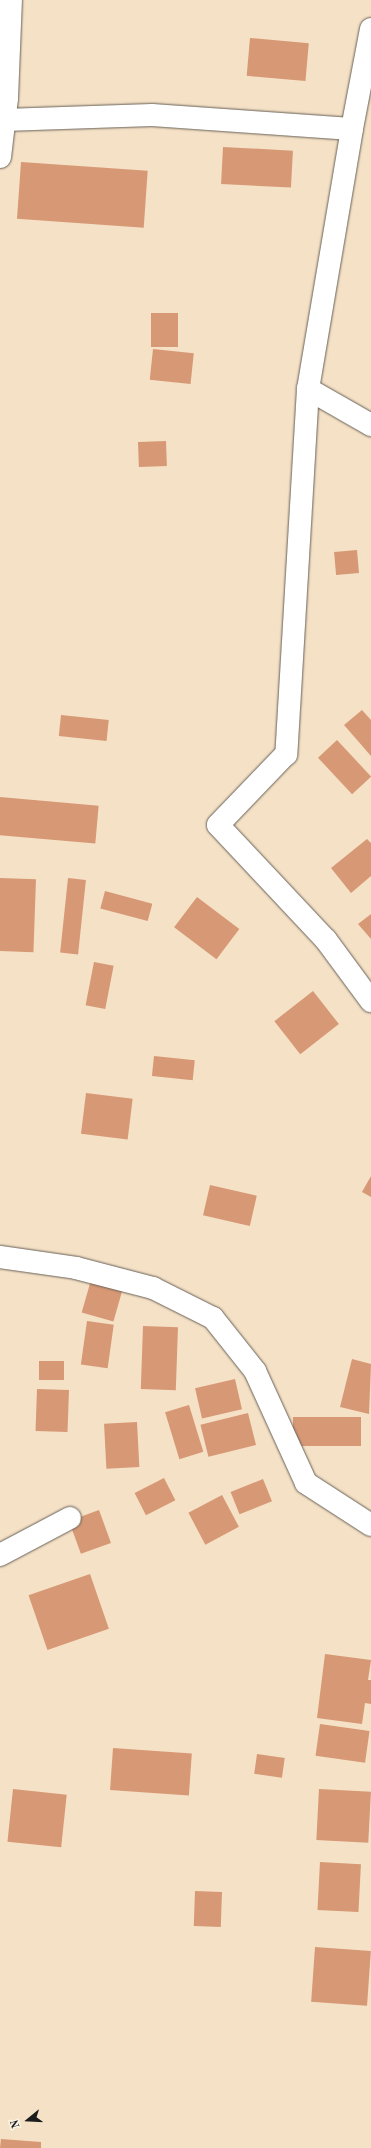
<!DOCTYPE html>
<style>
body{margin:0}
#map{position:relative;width:371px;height:2148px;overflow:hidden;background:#f5e1c6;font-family:"Old Standard TT",serif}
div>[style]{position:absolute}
.building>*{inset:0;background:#d79875;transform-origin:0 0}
.roads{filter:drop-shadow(0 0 1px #686158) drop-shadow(0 0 1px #686158)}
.minor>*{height:22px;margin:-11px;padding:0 11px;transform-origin:11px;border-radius:11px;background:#fff}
span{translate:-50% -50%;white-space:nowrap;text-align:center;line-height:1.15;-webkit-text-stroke:3.5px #fcf5e5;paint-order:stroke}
.north{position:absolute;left:8px;top:2100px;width:40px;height:40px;-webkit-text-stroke:3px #fcf5e5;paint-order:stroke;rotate:252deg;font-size:11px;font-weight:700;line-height:16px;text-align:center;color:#1c1c1c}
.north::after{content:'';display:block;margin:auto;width:14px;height:18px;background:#1c1c1c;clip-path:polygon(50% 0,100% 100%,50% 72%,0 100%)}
</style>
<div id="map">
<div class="building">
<i style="left:250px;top:38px;width:59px;height:38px;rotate:5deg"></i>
<i style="left:223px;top:147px;width:70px;height:37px;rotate:3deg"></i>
<i style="left:21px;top:162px;width:127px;height:57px;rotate:4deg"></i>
<i style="left:151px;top:313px;width:27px;height:34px"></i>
<i style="left:153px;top:349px;width:41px;height:31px;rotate:6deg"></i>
<i style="left:166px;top:441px;width:25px;height:28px;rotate:88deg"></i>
<i style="left:357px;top:550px;width:23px;height:23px;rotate:85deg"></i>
<i style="clip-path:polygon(362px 710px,371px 720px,371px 756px,344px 725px)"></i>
<i style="left:61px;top:715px;width:48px;height:21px;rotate:6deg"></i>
<i style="left:337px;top:740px;width:50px;height:26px;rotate:47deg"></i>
<i style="left:0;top:797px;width:99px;height:38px;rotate:5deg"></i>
<i style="clip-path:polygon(367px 839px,371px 843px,371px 876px,351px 893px,331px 868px)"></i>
<i style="left:0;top:878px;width:36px;height:73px;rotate:2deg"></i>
<i style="left:68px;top:878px;width:18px;height:75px;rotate:6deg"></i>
<i style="left:105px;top:891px;width:49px;height:18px;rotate:15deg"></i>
<i style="left:197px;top:897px;width:53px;height:38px;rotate:37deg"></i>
<i style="clip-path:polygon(371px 914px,371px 939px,358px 924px)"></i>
<i style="left:94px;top:962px;width:20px;height:44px;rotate:11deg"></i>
<i style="left:313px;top:991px;width:42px;height:49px;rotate:52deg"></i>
<i style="left:154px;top:1056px;width:41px;height:20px;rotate:6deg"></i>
<i style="left:86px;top:1093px;width:47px;height:41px;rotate:7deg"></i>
<i style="clip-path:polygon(371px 1176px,371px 1197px,362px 1192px)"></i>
<i style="left:210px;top:1185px;width:48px;height:31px;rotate:13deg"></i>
<i style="left:93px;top:1273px;width:33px;height:41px;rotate:16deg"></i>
<i style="left:87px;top:1321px;width:27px;height:44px;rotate:8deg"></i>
<i style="left:143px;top:1326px;width:35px;height:63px;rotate:2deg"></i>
<i style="clip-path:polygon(352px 1359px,371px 1364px,369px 1414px,340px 1407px)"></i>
<i style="left:39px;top:1361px;width:25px;height:19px"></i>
<i style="left:235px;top:1379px;width:31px;height:41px;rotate:77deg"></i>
<i style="left:37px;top:1389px;width:32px;height:42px;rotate:2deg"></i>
<i style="left:189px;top:1405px;width:49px;height:25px;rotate:73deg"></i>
<i style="left:248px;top:1413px;width:33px;height:49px;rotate:76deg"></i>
<i style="left:293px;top:1417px;width:68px;height:29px"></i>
<i style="left:137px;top:1422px;width:45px;height:33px;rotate:87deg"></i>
<i style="left:164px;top:1478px;width:25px;height:33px;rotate:63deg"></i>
<i style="left:263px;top:1479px;width:24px;height:35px;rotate:68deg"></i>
<i style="left:222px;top:1495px;width:36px;height:38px;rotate:62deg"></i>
<i style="left:99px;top:1510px;width:35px;height:32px;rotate:70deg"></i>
<i style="left:90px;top:1574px;width:58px;height:65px;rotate:71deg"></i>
<i style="clip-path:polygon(325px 1654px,371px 1660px,368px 1680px,371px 1680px,371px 1704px,365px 1703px,362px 1724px,317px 1718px)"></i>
<i style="left:320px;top:1724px;width:50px;height:32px;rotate:8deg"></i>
<i style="left:113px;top:1748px;width:79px;height:42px;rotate:4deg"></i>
<i style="left:257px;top:1754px;width:28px;height:20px;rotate:8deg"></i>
<i style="left:13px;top:1789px;width:54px;height:53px;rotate:6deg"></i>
<i style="left:319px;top:1789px;width:52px;height:51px;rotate:3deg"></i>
<i style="left:320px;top:1862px;width:41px;height:48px;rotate:3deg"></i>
<i style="left:195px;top:1891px;width:27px;height:35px;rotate:2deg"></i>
<i style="left:315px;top:1947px;width:56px;height:55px;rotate:4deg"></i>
<i style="clip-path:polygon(1px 2139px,41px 2142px,41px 2148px,0 2148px)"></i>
</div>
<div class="roads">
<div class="minor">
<i style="left:371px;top:29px;width:102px;rotate:100.8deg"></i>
<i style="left:352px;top:129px;width:264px;rotate:99.6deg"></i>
<i style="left:308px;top:389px;width:366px;rotate:93.4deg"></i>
<i style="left:286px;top:754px;width:98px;rotate:133.8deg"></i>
<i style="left:218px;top:825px;width:158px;rotate:46.8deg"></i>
<i style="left:326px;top:940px;width:76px;rotate:53.6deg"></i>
<i style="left:4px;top:120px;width:148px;rotate:-1.9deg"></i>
<i style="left:152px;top:115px;width:200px;rotate:4deg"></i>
<i style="left:0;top:157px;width:59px;rotate:-83.2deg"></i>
<i style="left:7px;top:98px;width:98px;rotate:-87.7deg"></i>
<i style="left:308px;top:389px;width:73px;rotate:29.7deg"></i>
<i style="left:0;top:1257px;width:77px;rotate:8.2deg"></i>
<i style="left:76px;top:1268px;width:80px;rotate:14.6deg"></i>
<i style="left:153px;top:1288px;width:67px;rotate:26.6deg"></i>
<i style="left:213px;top:1318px;width:68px;rotate:51.6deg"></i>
<i style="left:255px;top:1371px;width:123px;rotate:65.5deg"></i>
<i style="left:306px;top:1483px;width:77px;rotate:32.9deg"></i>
<i style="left:0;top:1555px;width:79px;rotate:-27.9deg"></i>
</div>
</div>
<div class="north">N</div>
</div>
